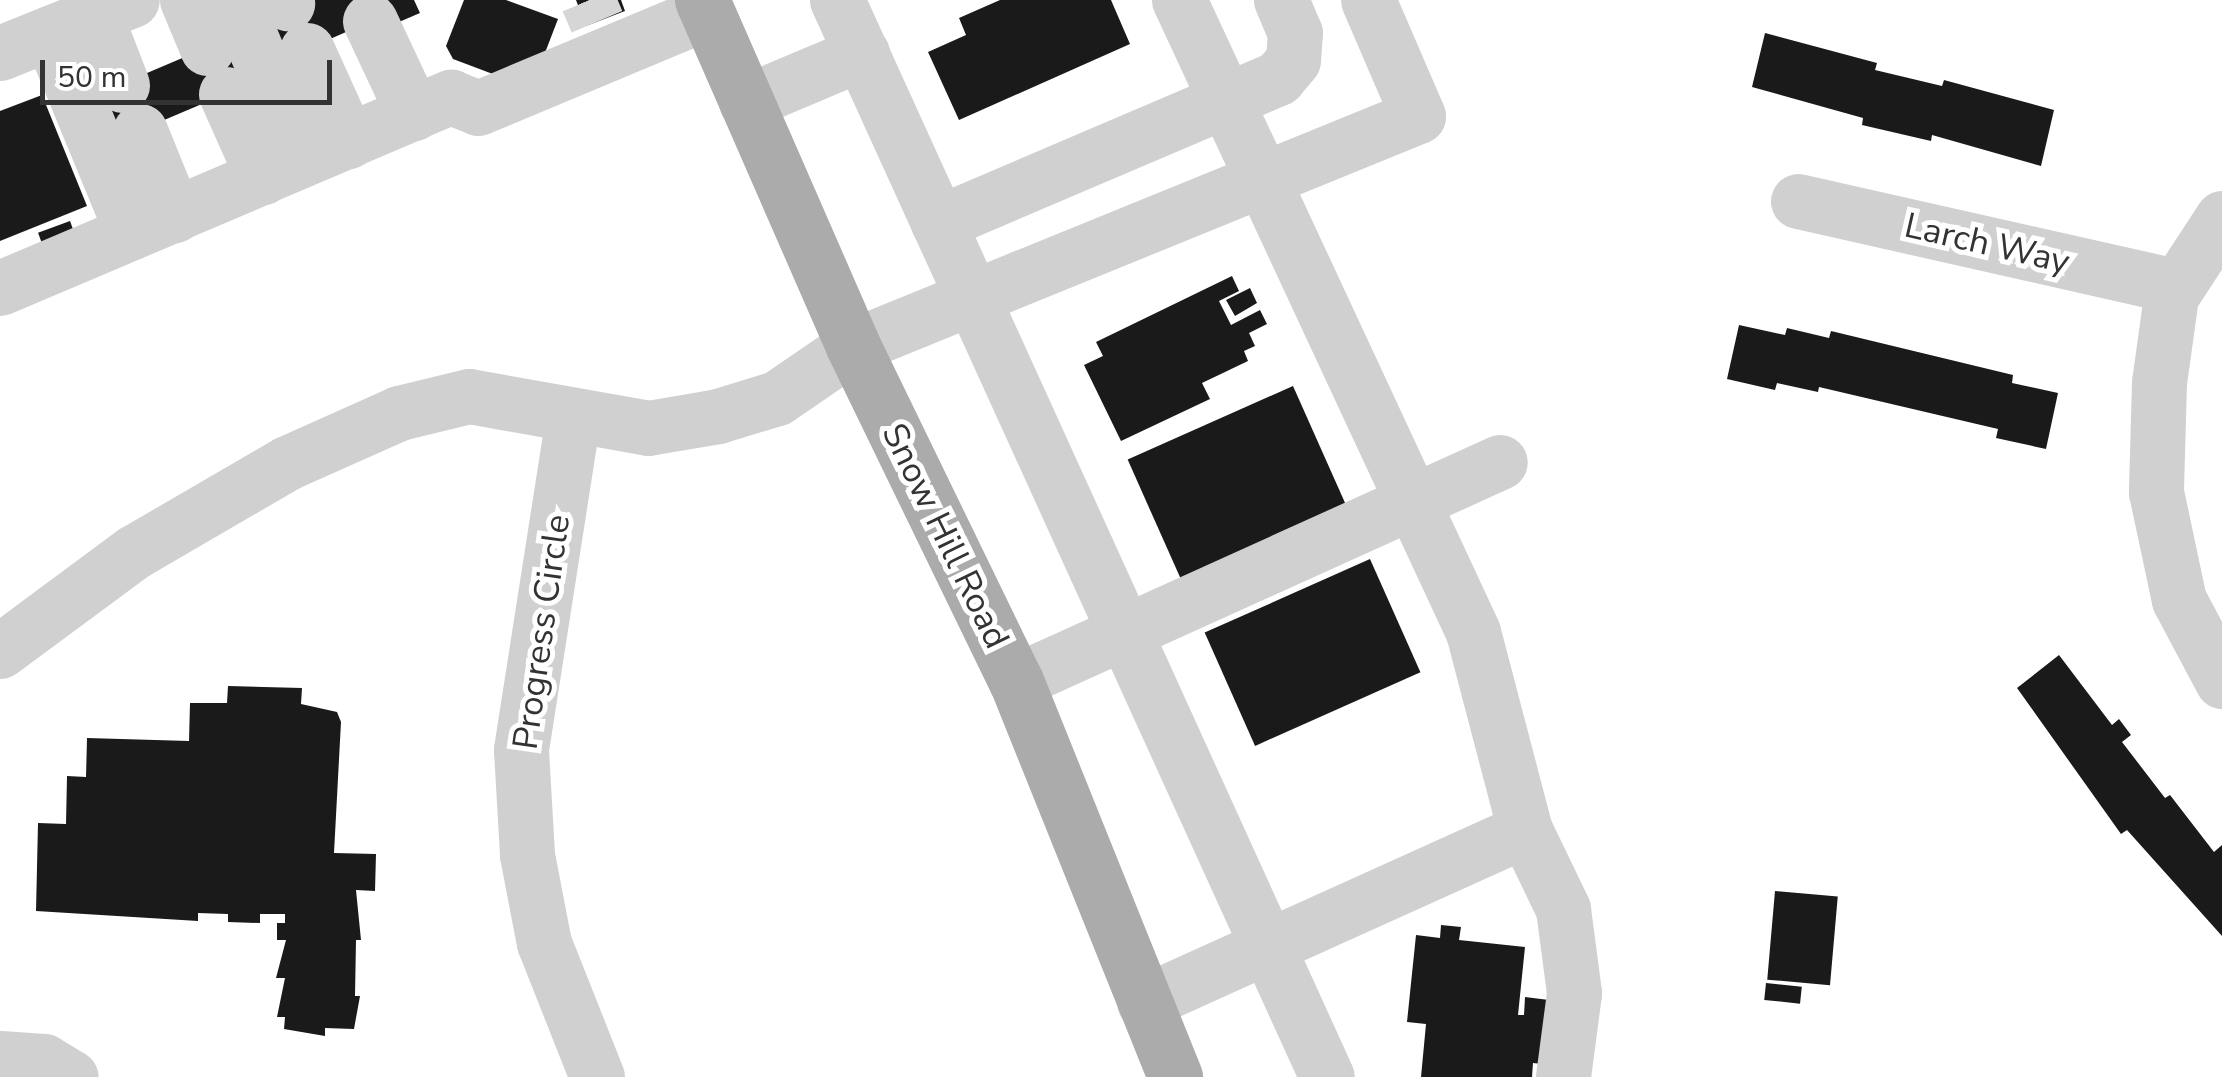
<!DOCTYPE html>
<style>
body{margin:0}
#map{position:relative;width:2222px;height:1077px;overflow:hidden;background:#fff;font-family:"Nunito Sans",sans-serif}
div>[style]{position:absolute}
.building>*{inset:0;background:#1a1a1a;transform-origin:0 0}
.minor-tunnel>*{height:55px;margin-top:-27.5px;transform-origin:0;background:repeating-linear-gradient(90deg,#d6d6d6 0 55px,transparent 0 83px)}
.minor>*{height:55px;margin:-27.5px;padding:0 27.5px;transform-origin:27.5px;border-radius:27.5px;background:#d0d0d0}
.major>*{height:55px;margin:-27.5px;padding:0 27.5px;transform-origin:27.5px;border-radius:27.5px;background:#ababab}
span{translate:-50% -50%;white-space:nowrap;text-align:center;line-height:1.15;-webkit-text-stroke:10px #fff;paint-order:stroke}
.street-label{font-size:35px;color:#333}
.scale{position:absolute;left:40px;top:60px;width:292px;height:45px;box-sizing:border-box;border:5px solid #333;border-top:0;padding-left:12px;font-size:30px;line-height:35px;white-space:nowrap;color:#333;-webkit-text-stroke:8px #fff;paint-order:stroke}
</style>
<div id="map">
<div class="building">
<i style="clip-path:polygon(293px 0,414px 0,420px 13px,392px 25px,387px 14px,280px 61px,260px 15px)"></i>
<i style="clip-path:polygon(464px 0,506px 0,558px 19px,538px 71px,517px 83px,453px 59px,446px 46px)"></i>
<i style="clip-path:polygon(576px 0,621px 0,625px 11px,586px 26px)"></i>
<i style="clip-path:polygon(1000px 0,1111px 0,1130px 44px,959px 120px,928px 52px,966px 35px,959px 18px)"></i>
<i style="clip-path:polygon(1765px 33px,1877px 63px,1875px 70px,1942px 86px,1944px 80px,2054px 110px,2041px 166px,1932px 135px,1931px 141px,1862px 125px,1863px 118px,1752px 87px)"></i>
<i style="left:227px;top:39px;width:50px;height:145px;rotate:67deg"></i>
<i style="clip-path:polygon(42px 95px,87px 206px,0 241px,0 111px)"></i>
<i style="left:70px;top:221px;width:15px;height:34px;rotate:70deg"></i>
<i style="clip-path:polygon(1232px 276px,1239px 291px,1219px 301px,1231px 325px,1260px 310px,1267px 324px,1249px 333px,1255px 346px,1244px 351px,1248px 361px,1202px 383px,1210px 399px,1121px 441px,1084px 365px,1103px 356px,1096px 342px)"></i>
<i style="clip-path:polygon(1250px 288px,1257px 303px,1235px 316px,1226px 300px)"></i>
<i style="clip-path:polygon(1739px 325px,1785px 335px,1787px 328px,1829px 338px,1831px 331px,2013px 375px,2012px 383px,2058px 393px,2046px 449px,1996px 438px,1998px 429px,1819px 387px,1818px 392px,1777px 383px,1775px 390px,1727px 379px)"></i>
<i style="left:1293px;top:386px;width:133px;height:181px;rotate:66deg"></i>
<i style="left:1370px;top:559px;width:124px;height:181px;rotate:66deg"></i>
<i style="clip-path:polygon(2059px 655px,2112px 725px,2119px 719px,2131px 735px,2122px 742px,2165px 798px,2170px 795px,2214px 852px,2222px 845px,2222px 936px,2127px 830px,2121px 834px,2017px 688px)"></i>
<i style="clip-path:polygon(228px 686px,302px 688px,301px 704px,337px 712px,341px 722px,334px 853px,376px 854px,375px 891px,356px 890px,361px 940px,356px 940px,355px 996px,360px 996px,354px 1029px,325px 1028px,325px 1036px,284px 1029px,285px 1017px,277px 1017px,285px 978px,276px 978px,286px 940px,277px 940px,277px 923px,285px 923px,285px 914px,260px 914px,260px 923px,228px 922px,228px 914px,198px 913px,198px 921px,36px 911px,38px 823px,66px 824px,67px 776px,86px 777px,87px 738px,189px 741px,190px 703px,227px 703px)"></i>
<i style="left:1775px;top:891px;width:63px;height:89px;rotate:5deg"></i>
<i style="clip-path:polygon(1441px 925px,1461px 927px,1459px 940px,1525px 947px,1518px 1015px,1524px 1015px,1525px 997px,1557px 1001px,1551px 1065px,1533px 1063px,1532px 1077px,1421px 1077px,1426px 1024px,1407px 1022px,1416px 935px,1440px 938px)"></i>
<i style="left:1766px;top:983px;width:36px;height:17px;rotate:6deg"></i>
</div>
<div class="minor-tunnel">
<i style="left:588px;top:0;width:23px;rotate:67deg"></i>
</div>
<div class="minor">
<i style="left:187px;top:0;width:52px;rotate:67.4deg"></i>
<i style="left:235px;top:0;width:173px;rotate:67.3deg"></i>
<i style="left:285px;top:0;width:4px;rotate:56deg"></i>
<i style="left:837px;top:0;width:1183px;rotate:65.54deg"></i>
<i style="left:1179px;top:0;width:697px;rotate:65.05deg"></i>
<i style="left:1473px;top:632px;width:205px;rotate:75.3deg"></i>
<i style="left:1525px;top:830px;width:88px;rotate:64.3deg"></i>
<i style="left:1563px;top:909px;width:85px;rotate:82.5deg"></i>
<i style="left:1574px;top:993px;width:85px;rotate:97.5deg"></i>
<i style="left:95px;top:15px;width:75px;rotate:68.9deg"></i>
<i style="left:370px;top:21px;width:102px;rotate:64.9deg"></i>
<i style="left:50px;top:33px;width:215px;rotate:67.6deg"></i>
<i style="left:307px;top:50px;width:100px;rotate:65.7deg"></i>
<i style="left:0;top:53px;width:142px;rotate:-21.9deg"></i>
<i style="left:226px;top:94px;width:91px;rotate:66deg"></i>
<i style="left:746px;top:102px;width:126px;rotate:-22.9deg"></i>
<i style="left:140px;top:131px;width:91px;rotate:68deg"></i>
<i style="left:1798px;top:201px;width:387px;rotate:12.7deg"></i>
<i style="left:2222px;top:218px;width:93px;rotate:123.2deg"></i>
<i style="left:2171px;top:296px;width:87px;rotate:97.9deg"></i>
<i style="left:2159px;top:382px;width:110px;rotate:91.6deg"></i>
<i style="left:2156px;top:492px;width:110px;rotate:78deg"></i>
<i style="left:2179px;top:600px;width:92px;rotate:62deg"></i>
<i style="left:938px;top:223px;width:370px;rotate:-23.1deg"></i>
<i style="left:1278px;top:78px;width:23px;rotate:-50deg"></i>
<i style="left:1293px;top:60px;width:27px;rotate:-86deg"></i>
<i style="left:1295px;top:33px;width:36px;rotate:-113deg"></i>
<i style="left:0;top:288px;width:490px;rotate:-23deg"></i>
<i style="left:451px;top:97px;width:29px;rotate:22deg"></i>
<i style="left:478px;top:108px;width:248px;rotate:-22.7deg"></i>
<i style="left:573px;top:417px;width:337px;rotate:98.9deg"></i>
<i style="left:521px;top:750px;width:105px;rotate:86.7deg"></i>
<i style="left:527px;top:855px;width:90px;rotate:79.1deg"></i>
<i style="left:544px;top:943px;width:144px;rotate:68.4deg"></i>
<i style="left:0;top:651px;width:167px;rotate:-36.5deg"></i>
<i style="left:134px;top:552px;width:177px;rotate:-30.2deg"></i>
<i style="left:287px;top:463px;width:123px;rotate:-24.1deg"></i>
<i style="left:399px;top:413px;width:72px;rotate:-13.7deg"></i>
<i style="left:469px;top:396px;width:182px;rotate:10.1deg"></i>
<i style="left:648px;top:428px;width:71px;rotate:-9.7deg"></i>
<i style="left:718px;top:416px;width:62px;rotate:-17deg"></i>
<i style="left:777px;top:398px;width:92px;rotate:-34.4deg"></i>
<i style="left:853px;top:346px;width:610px;rotate:-22.15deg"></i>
<i style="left:1418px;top:116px;width:126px;rotate:-113.3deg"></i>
<i style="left:1016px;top:681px;width:531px;rotate:-24.35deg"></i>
<i style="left:1144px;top:1002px;width:418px;rotate:-24.3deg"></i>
<i style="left:0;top:1058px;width:44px;rotate:3.9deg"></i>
<i style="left:44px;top:1061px;width:31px;rotate:31deg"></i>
</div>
<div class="major">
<i style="left:702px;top:0;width:378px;rotate:66.4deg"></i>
<i style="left:853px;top:346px;width:373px;rotate:64.1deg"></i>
<i style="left:1016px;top:681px;width:427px;rotate:68.1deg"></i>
</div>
<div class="street-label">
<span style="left:1987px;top:244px;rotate:13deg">Larch Way</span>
<span style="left:945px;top:536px;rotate:64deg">Snow Hill Road</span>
<span style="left:542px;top:632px;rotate:-82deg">Progress Circle</span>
</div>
<div class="scale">50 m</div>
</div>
